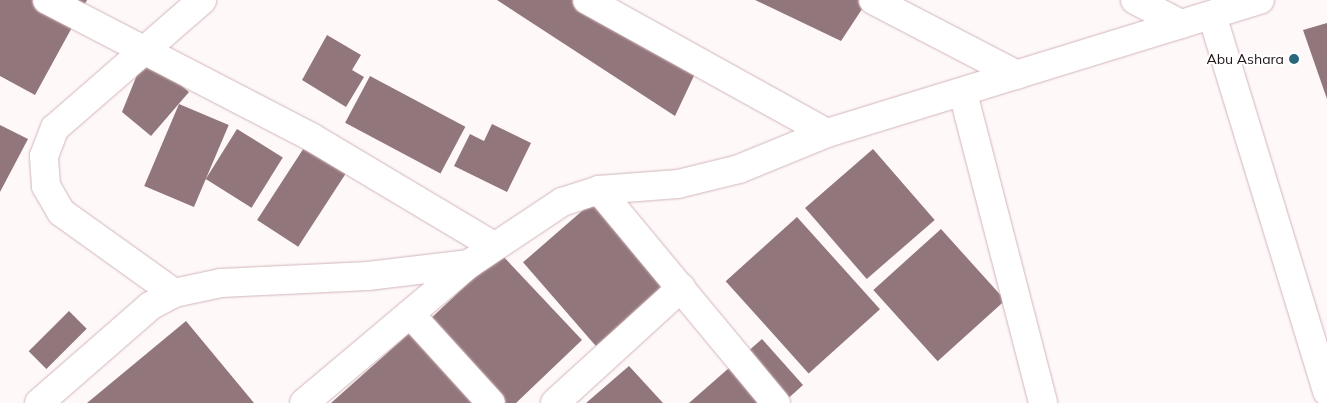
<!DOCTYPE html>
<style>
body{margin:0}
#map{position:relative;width:1327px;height:403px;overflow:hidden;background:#fef8f9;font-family:Mulish,sans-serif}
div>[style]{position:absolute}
.building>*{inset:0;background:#91767b;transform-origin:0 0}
.roads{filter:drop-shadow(0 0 1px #d2b5b9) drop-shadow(0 0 1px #d2b5b9)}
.street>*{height:28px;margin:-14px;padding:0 14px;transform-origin:14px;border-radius:14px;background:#fff}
.dots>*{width:14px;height:14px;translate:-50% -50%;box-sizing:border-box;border:2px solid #fff;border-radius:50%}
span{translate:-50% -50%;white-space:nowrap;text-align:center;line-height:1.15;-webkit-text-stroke:4px #fff;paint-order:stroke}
.poi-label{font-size:14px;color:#1f1517}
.right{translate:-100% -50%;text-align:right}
</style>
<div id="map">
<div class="building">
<i style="clip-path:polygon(0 0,87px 0,35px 95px,0 76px)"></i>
<i style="clip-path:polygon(497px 0,588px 0,700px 63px,675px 116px)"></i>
<i style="clip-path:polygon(755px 0,868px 0,841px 41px)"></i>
<i style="clip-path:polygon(1327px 23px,1327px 99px,1303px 30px)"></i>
<i style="clip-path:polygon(327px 35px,361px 55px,352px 70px,364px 77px,346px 107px,302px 80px)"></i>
<i style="clip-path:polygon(145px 55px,189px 92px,151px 136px,122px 112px)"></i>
<i style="left:370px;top:76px;width:108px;height:53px;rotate:28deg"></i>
<i style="left:179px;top:104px;width:54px;height:89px;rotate:23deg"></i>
<i style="clip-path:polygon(492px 124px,531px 143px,507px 192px,454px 166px,470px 134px,484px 141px)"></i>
<i style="clip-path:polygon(0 125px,28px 139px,0 192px)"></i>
<i style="left:237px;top:129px;width:54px;height:59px;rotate:32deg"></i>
<i style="left:311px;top:137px;width:49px;height:99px;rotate:33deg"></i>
<i style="left:873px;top:149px;width:94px;height:90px;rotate:49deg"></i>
<i style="left:597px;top:198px;width:111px;height:98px;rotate:49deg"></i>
<i style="left:797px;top:217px;width:124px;height:96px;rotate:48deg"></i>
<i style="left:941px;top:229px;width:96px;height:91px;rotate:48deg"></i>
<i style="clip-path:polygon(500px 253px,582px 340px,516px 403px,502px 403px,426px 323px)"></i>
<i style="left:69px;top:311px;width:25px;height:57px;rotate:45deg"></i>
<i style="clip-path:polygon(186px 321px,254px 403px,87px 403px)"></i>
<i style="clip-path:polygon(414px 329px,477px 403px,331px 403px)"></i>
<i style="clip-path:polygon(762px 339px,803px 385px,783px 403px,689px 403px)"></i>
<i style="clip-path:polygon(629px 366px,663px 403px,586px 403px)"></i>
</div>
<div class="roads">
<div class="street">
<i style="left:47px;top:0;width:297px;rotate:27.4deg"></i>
<i style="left:311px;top:137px;width:213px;rotate:30.8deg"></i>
<i style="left:587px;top:0;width:274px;rotate:29deg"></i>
<i style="left:873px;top:0;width:162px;rotate:27.5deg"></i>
<i style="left:1135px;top:0;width:52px;rotate:27.6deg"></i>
<i style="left:1212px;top:15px;width:394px;rotate:73deg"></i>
<i style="left:963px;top:93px;width:320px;rotate:75.5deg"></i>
<i style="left:599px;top:190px;width:277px;rotate:50.3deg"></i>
<i style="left:174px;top:293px;width:139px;rotate:-144.4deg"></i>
<i style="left:61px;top:212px;width:30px;rotate:-120deg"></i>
<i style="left:46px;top:186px;width:30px;rotate:-94deg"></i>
<i style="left:44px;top:156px;width:30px;rotate:-69deg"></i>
<i style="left:55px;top:128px;width:195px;rotate:-41deg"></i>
<i style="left:410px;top:314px;width:120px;rotate:47.7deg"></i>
<i style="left:39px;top:403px;width:147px;rotate:-41.1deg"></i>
<i style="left:150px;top:306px;width:27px;rotate:-28deg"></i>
<i style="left:174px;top:293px;width:48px;rotate:-12deg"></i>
<i style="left:221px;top:283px;width:147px;rotate:-2.7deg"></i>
<i style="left:368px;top:276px;width:102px;rotate:-6.8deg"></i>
<i style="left:304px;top:403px;width:216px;rotate:-40.1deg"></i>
<i style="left:469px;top:264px;width:112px;rotate:-33.7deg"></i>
<i style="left:562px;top:202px;width:39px;rotate:-18deg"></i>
<i style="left:599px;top:190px;width:79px;rotate:-4.3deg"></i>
<i style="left:678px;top:184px;width:63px;rotate:-13.8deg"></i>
<i style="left:739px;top:169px;width:95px;rotate:-22.2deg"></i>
<i style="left:827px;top:133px;width:453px;rotate:-17.1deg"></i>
<i style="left:555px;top:403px;width:171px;rotate:-42.4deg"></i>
</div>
</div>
<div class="dots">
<i style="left:1294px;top:59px;background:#28677c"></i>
</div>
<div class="poi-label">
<span class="right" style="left:1284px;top:59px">Abu Ashara</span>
</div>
</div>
